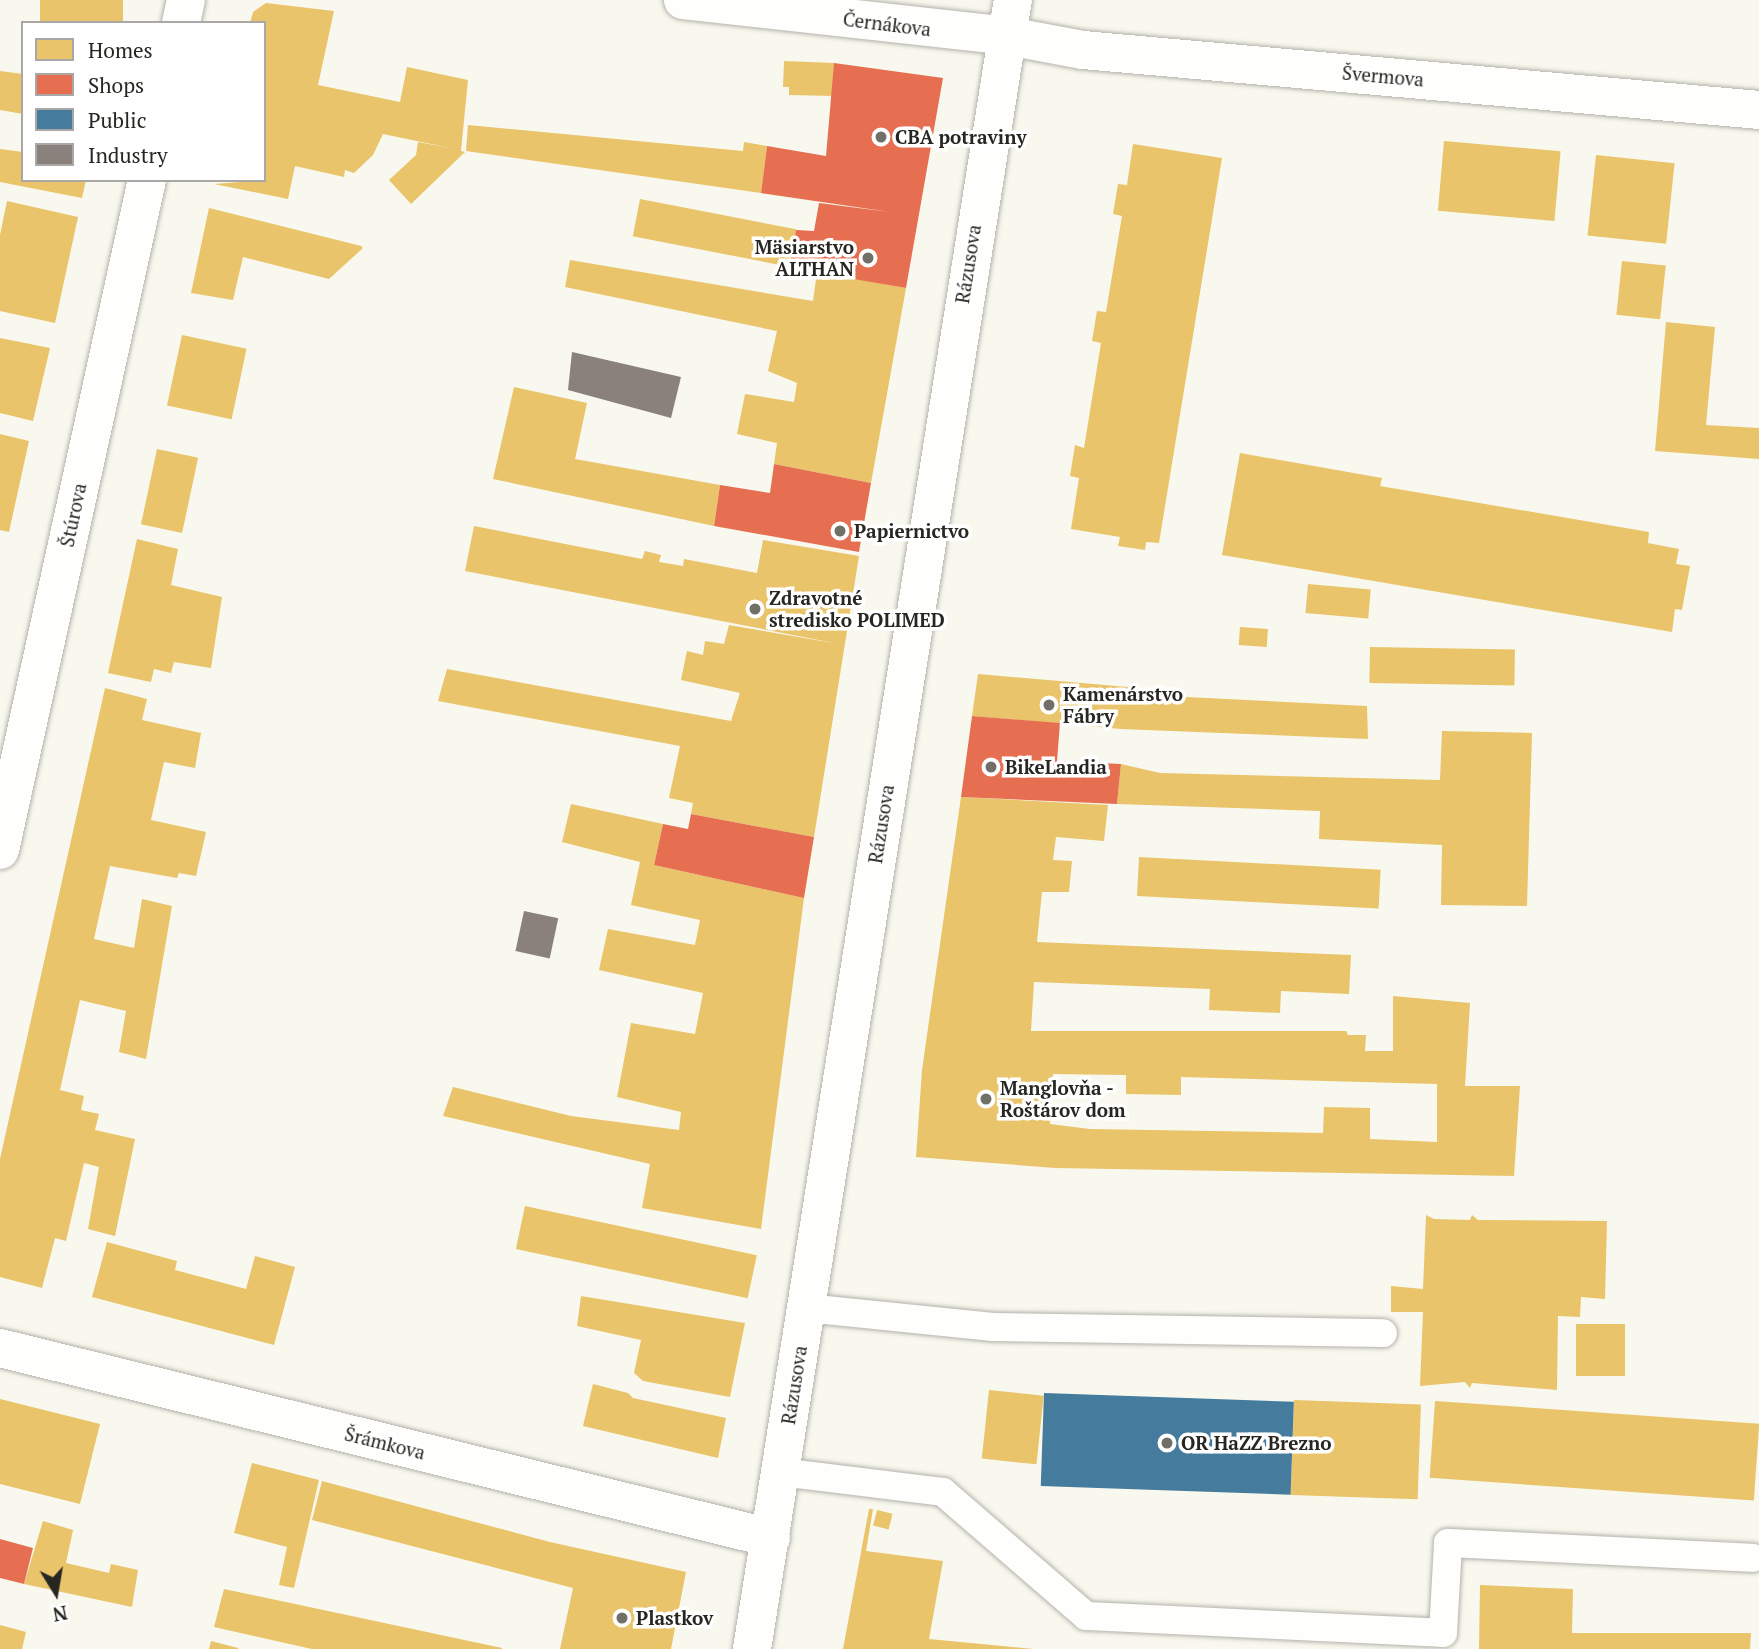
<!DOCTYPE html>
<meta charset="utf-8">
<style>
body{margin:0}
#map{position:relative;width:1759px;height:1649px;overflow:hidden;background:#f9f8ee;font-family:"PT Serif",serif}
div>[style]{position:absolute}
.homes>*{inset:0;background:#e9c46a;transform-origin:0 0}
.shops>*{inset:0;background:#e76f51}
.public>*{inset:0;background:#457b9d;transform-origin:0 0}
.industry>*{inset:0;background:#8a817c;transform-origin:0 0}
.roads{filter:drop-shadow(0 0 2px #b3b2ab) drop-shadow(0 0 2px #b3b2ab)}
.lane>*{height:28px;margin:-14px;padding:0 14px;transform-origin:14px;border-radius:14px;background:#fefefc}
.street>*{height:38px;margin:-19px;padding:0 19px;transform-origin:19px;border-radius:19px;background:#fefefc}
.secondary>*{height:38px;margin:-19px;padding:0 19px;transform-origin:19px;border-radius:19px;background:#fefefc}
.dots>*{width:19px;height:19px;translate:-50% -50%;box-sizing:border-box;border:4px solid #fff;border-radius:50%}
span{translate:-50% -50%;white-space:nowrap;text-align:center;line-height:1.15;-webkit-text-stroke:7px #fff;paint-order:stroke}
.street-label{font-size:19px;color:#272620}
.poi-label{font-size:19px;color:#272620;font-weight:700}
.left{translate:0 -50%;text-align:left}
.right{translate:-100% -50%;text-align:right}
.legend{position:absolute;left:21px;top:21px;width:245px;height:161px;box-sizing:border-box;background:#fff;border:2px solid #a9a8a6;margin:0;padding:9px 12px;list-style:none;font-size:21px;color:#272620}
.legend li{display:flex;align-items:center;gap:14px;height:35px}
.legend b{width:35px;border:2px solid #a9a8a6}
.north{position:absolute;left:21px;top:1558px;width:70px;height:70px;-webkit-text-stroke:5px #fff;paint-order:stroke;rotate:169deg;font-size:19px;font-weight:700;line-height:28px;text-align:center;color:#272620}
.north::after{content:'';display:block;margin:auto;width:24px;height:32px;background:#272620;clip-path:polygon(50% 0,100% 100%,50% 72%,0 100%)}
</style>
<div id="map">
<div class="homes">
<i style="left:40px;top:0;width:83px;height:23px"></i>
<i style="clip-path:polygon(266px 3px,334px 11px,318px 85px,400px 102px,407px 67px,468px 80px,461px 151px,465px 152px,411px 204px,389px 180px,416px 155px,418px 142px,455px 149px,383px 134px,373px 155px,354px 173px,345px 170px,344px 177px,295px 166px,288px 199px,214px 184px,264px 180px,264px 23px,250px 23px,253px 12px)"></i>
<i style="clip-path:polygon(784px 61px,834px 63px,833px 96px,789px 95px,789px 87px,783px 87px)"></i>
<i style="clip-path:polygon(0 71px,23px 74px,23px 114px,0 110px)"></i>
<i style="clip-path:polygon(468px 125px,743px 151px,744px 142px,767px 146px,761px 193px,466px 151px)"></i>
<i style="left:1444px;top:141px;width:117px;height:70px;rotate:5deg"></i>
<i style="clip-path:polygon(1133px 144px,1222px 158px,1159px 543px,1146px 542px,1145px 550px,1118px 546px,1120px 537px,1071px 529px,1079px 478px,1070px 476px,1075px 445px,1084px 448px,1101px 343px,1092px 341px,1097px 311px,1106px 312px,1122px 216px,1113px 214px,1118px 184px,1127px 185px)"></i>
<i style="clip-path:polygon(0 149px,23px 152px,23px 180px,86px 180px,82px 198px,0 182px)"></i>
<i style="left:1596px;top:155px;width:79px;height:81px;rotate:6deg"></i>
<i style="left:640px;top:199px;width:159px;height:38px;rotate:11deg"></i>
<i style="clip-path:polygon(7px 201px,78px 217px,55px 323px,0 311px,0 235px)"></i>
<i style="clip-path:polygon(209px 208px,361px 246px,363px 248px,329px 279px,243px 257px,233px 300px,191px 293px)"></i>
<i style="clip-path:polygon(570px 260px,813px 301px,817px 272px,906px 288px,871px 483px,774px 464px,777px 443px,737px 434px,745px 394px,794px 402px,797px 383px,768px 371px,777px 331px,565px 287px)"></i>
<i style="left:1622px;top:261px;width:44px;height:54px;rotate:6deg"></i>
<i style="clip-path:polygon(1666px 322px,1715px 327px,1706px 425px,1759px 428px,1759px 459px,1655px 451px)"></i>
<i style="left:182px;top:335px;width:66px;height:72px;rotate:12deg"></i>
<i style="clip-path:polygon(0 338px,50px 348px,33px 421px,0 413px)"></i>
<i style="clip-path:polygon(514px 387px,587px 403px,575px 459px,720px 485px,714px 526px,493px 479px)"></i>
<i style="clip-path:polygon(0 434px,29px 441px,9px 532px,0 530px)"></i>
<i style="left:157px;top:449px;width:42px;height:77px;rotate:12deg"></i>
<i style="clip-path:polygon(1240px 453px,1382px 478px,1380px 486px,1649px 532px,1648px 543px,1679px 549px,1676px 564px,1690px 566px,1682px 610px,1675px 609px,1672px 632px,1222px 555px)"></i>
<i style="clip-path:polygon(474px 526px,642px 559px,645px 551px,661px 555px,659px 562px,683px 566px,684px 559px,757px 573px,763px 540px,859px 556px,814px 837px,691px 814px,693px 803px,669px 798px,680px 746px,438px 701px,447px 669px,731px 721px,740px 693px,681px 680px,687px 651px,703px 655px,705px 641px,724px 644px,729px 625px,839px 644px,465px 571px)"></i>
<i style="clip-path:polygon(137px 539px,178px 549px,171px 585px,222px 597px,211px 668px,174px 662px,171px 673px,154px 669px,151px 682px,108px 673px)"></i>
<i style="left:1308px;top:584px;width:63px;height:29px;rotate:5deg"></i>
<i style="left:1240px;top:627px;width:28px;height:18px;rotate:4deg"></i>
<i style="left:1370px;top:647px;width:145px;height:36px;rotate:1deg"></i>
<i style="clip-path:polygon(978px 674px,1128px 687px,1127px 694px,1367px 706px,1368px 739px,1121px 729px,972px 716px)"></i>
<i style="clip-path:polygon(105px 688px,147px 699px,142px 720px,201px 733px,195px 768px,164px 762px,151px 820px,206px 832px,196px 876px,179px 873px,177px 878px,110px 866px,94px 939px,134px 948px,142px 899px,172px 906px,146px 1059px,119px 1052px,126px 1011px,80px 1000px,60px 1090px,84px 1096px,81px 1110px,99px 1114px,95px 1130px,135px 1139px,115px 1236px,88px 1229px,99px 1167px,84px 1163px,66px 1241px,55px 1238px,42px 1288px,0 1277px,0 1159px)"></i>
<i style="clip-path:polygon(1442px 731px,1532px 733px,1527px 906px,1441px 905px,1442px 845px,1319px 839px,1320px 811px,1117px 804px,1121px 764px,1160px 773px,1440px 780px)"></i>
<i style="clip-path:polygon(evenodd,961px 797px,1108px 805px,1104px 841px,1056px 837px,1053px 860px,1072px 861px,1069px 892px,1042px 892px,1037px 942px,1351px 955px,1349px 994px,1281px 991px,1280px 1013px,1209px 1010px,1210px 989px,1034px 982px,1031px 1031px,1346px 1031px,1348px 1035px,1366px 1035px,1365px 1051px,1393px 1051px,1393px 996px,1470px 1003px,1465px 1086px,1520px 1086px,1514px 1176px,1055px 1168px,916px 1157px,922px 1070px,961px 797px,1053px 1074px,1126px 1075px,1126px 1094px,1181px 1095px,1181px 1077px,1437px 1084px,1437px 1142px,1370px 1139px,1370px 1108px,1324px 1107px,1323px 1133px,1090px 1129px,1050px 1124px,1053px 1074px)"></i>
<i style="clip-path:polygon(571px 804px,663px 824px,654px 865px,804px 898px,761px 1229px,642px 1208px,650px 1164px,443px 1116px,453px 1087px,571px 1116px,679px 1130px,681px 1112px,617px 1097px,631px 1023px,695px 1034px,703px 993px,599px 970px,608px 929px,695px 945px,700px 920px,631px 905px,640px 862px,562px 842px)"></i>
<i style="left:1139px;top:857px;width:242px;height:39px;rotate:3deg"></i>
<i style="left:525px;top:1206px;width:237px;height:44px;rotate:12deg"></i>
<i style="clip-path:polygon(1426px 1215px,1434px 1219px,1470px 1220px,1472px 1215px,1478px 1220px,1607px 1221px,1605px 1299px,1581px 1297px,1580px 1317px,1558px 1316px,1557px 1390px,1472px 1383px,1470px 1388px,1465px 1382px,1420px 1386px,1423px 1312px,1391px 1312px,1391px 1286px,1423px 1289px)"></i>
<i style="clip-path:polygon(107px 1242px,177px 1261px,175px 1270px,246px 1289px,255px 1256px,295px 1267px,274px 1345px,92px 1297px)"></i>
<i style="clip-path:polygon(581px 1296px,745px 1323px,730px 1397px,643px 1381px,634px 1373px,641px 1340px,577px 1326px)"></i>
<i style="left:1576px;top:1324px;width:49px;height:52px"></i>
<i style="clip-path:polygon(593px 1384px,628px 1393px,633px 1398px,726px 1418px,718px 1458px,583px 1426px)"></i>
<i style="left:989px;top:1390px;width:55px;height:69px;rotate:6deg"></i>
<i style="clip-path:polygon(0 1399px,100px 1424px,80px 1504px,0 1484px)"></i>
<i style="left:1294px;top:1400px;width:127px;height:95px;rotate:2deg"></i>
<i style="left:1435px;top:1401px;width:325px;height:77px;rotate:4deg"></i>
<i style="clip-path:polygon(252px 1463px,319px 1480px,294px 1588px,279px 1585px,287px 1547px,234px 1533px)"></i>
<i style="clip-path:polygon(322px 1481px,550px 1542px,686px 1572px,671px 1649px,560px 1649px,573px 1588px,312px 1520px)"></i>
<i style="clip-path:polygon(869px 1509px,873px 1509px,866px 1551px,943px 1561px,929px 1639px,1033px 1649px,843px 1649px)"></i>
<i style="left:877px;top:1510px;width:16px;height:16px;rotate:14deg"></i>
<i style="clip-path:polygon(43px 1521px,73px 1530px,66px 1563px,109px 1573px,111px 1564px,138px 1570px,132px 1607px,24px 1584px)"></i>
<i style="clip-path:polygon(1480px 1585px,1573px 1589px,1572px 1633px,1751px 1633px,1750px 1649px,1479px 1649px)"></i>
<i style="clip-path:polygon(224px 1589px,502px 1648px,502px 1649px,312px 1649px,285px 1643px,214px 1627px)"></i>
<i style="clip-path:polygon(0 1625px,26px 1632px,22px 1649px,0 1649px)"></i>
<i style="clip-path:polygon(211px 1641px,238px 1648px,238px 1649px,209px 1649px)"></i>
</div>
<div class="shops">
<i style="clip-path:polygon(834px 63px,943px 78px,906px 288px,789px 268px,796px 230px,814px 231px,819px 203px,890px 212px,761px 193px,767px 146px,826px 156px)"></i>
<i style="clip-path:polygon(774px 464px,871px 483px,859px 552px,714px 526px,720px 485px,770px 493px)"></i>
<i style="clip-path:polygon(972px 716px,1060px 723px,1057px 761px,1121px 764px,1117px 804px,961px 797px)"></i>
<i style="clip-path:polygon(691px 814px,814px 837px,804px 898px,654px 865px,663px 824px,688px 829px)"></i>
<i style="clip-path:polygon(0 1539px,33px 1548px,24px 1584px,0 1578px)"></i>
</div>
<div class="public">
<i style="left:1044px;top:1393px;width:250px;height:93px;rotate:2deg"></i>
</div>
<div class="industry">
<i style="clip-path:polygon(572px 352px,681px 377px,671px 418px,568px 390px)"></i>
<i style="left:524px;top:911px;width:35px;height:41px;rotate:12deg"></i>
</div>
<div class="roads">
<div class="lane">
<i style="left:806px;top:1308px;width:188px;rotate:5.8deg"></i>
<i style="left:993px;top:1327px;width:390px;rotate:0.9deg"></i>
<i style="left:781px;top:1472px;width:163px;rotate:7deg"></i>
<i style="left:943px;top:1492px;width:189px;rotate:40.9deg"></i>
<i style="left:1086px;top:1616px;width:357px;rotate:2.7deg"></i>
<i style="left:1443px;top:1633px;width:90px;rotate:-86.8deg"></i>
<i style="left:1448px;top:1543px;width:305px;rotate:2.8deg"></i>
</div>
<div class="street">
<i style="left:683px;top:0;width:327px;rotate:6.3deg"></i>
<i style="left:181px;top:23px;width:24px;rotate:-78deg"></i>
<i style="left:0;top:850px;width:686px;rotate:-77.63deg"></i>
<i style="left:0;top:1348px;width:794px;rotate:13.84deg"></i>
</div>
<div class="secondary">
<i style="left:1008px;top:36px;width:76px;rotate:10.6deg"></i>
<i style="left:1083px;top:50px;width:679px;rotate:5.07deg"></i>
<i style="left:752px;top:1649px;width:1670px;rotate:-81.01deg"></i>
</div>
</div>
<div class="dots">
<i style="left:881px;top:137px;background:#707068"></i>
<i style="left:868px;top:258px;background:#707068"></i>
<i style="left:840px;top:531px;background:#707068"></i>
<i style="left:755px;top:609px;background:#707068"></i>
<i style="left:1049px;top:705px;background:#707068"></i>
<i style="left:991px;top:767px;background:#707068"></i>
<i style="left:986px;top:1099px;background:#707068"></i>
<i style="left:1167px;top:1443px;background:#707068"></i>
<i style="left:622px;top:1618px;background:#707068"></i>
</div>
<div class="street-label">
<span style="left:887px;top:24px;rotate:7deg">Černákova</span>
<span style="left:1383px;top:76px;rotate:5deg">Švermova</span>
<span style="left:968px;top:264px;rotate:-81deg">Rázusova</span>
<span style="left:73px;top:515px;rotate:-78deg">Štúrova</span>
<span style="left:881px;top:824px;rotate:-81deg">Rázusova</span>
<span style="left:794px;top:1385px;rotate:-81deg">Rázusova</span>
<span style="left:385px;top:1443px;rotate:14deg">Šrámkova</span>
</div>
<div class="poi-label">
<span class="left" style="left:895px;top:137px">CBA potraviny</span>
<span class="right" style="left:854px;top:258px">Mäsiarstvo<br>ALTHAN</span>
<span class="left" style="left:854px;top:531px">Papiernictvo</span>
<span class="left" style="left:769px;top:609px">Zdravotné<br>stredisko POLIMED</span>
<span class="left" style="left:1063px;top:705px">Kamenárstvo<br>Fábry</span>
<span class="left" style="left:1005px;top:767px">BikeLandia</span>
<span class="left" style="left:1000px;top:1099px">Manglovňa -<br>Roštárov dom</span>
<span class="left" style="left:1181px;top:1443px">OR HaZZ Brezno</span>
<span class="left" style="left:636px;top:1618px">Plastkov</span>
</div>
<ul class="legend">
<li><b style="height:19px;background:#e9c46a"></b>Homes</li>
<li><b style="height:19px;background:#e76f51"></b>Shops</li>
<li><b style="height:19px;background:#457b9d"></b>Public</li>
<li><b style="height:19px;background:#8a817c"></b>Industry</li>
</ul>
<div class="north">N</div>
</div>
